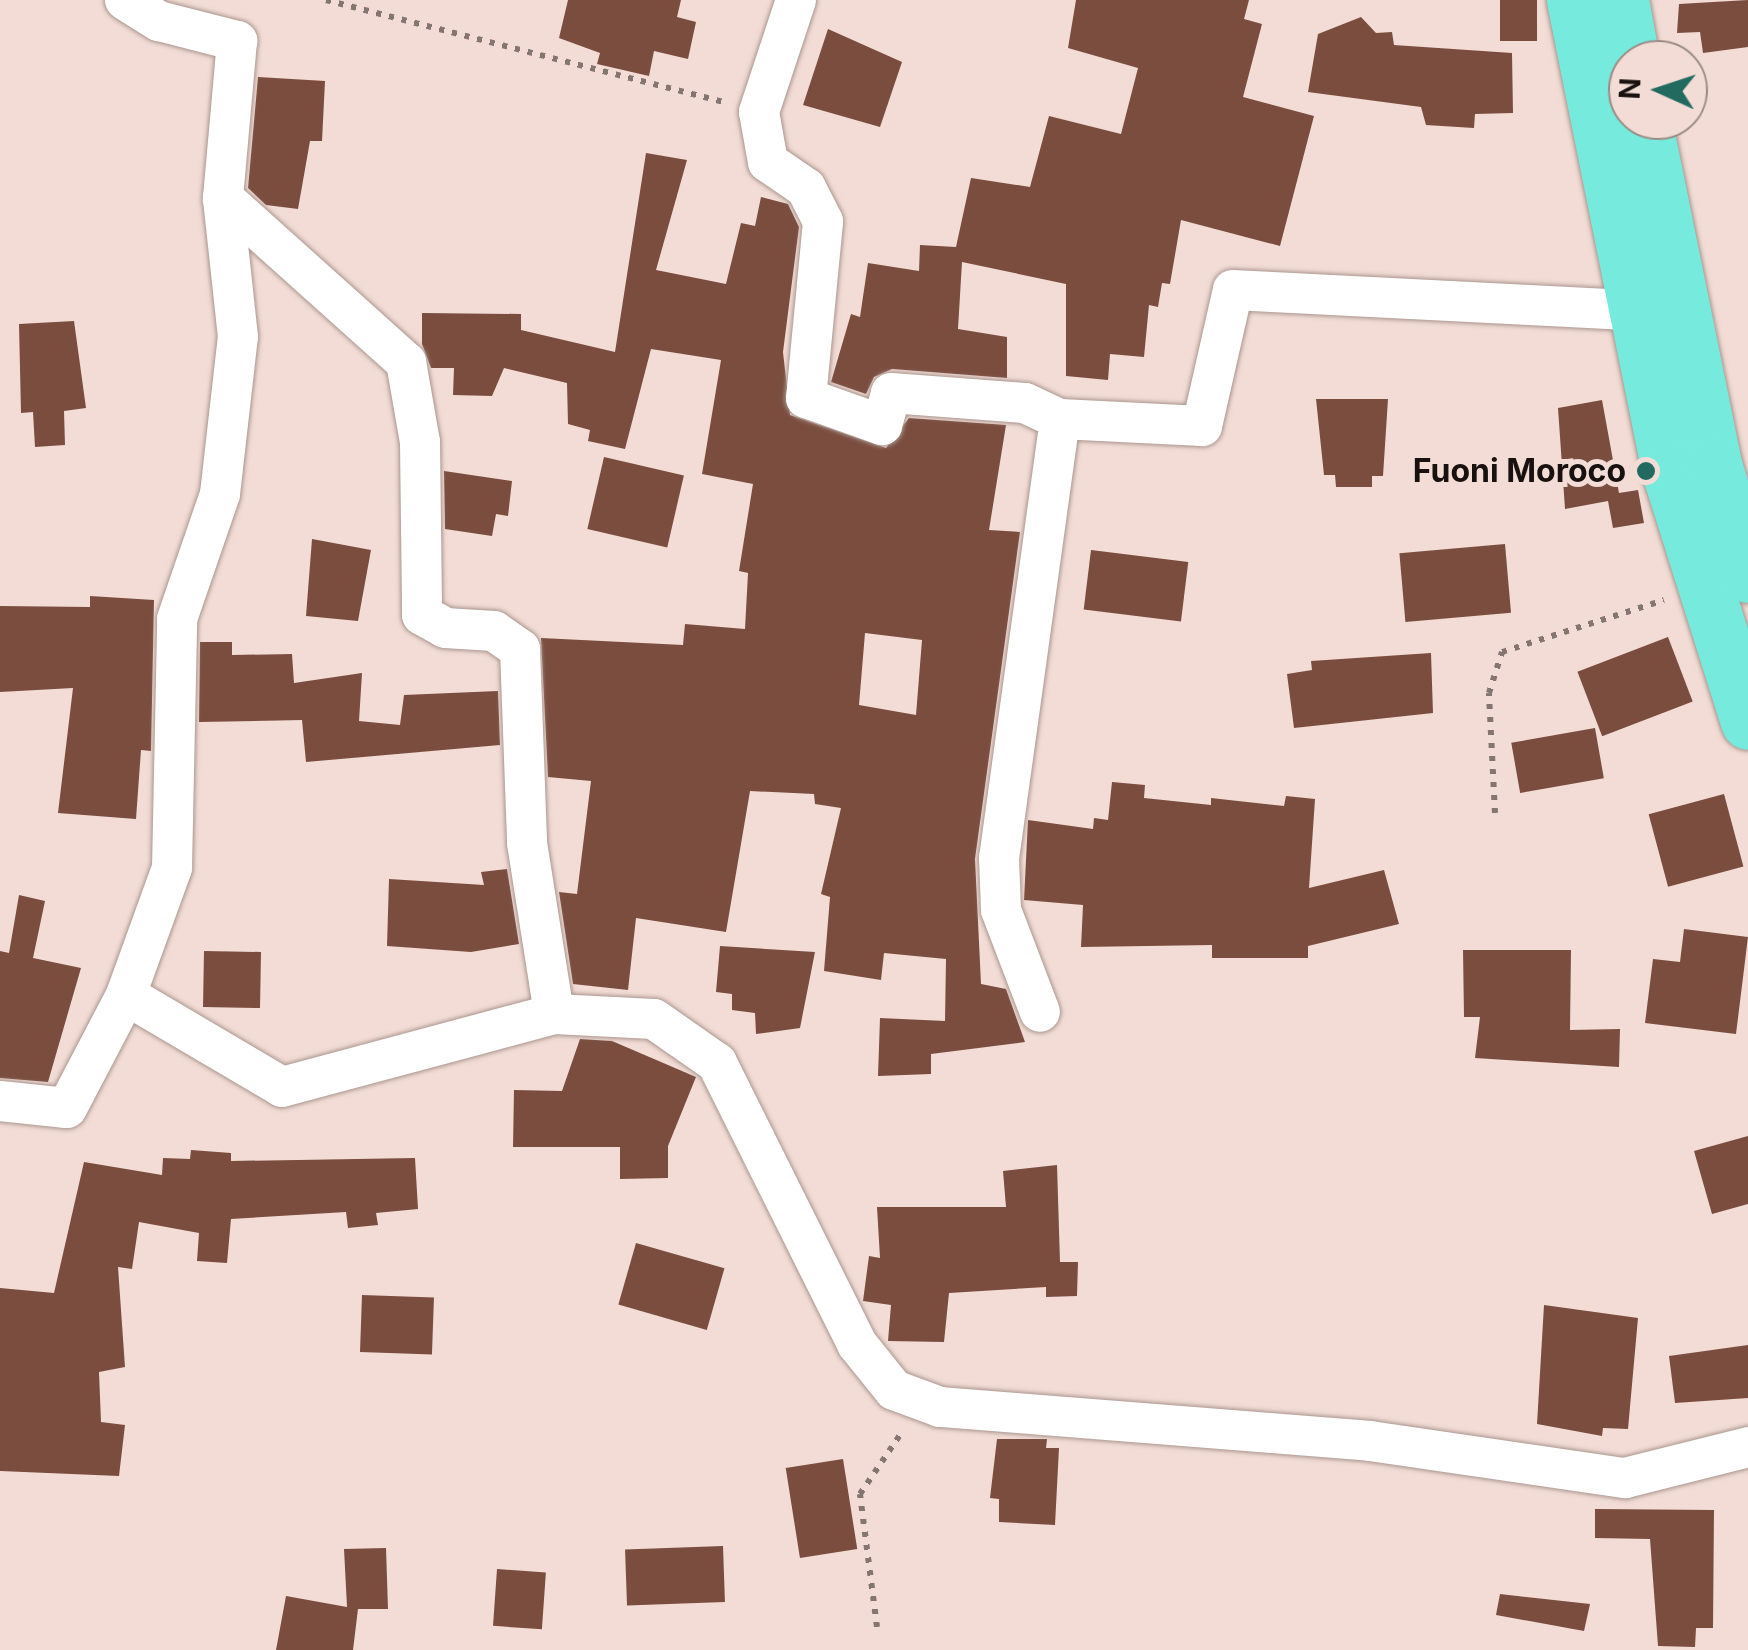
<!DOCTYPE html>
<style>
body{margin:0}
#map{position:relative;width:1748px;height:1650px;overflow:hidden;background:#f2dcd5;font-family:Inter,sans-serif}
div>[style]{position:absolute}
.building>*{inset:0;background:#7a4d3f;transform-origin:0 0}
.path>*{height:6px;margin-top:-3px;transform-origin:0;background:repeating-linear-gradient(90deg,#847571 0 5px,transparent 0 13px)}
.roads{filter:drop-shadow(0 0 2px #aa968f) drop-shadow(0 0 2px #aa968f)}
.street>*{height:40px;margin:-20px;padding:0 20px;transform-origin:20px;border-radius:20px;background:#fff}
.primary>*{height:55px;margin:-27.5px;padding:0 27.5px;transform-origin:27.5px;border-radius:27.5px;background:#76ebdd}
.dots>*{width:28px;height:28px;translate:-50% -50%;box-sizing:border-box;border:5px solid #f2dcd5;border-radius:50%}
span{translate:-50% -50%;white-space:nowrap;text-align:center;line-height:1.15;-webkit-text-stroke:10px #f2dcd5;paint-order:stroke}
.poi-label{font-size:32px;color:#18110f;font-weight:700}
.right{translate:-100% -50%;text-align:right}
.north{position:absolute;left:1608px;top:40px;width:100px;height:100px;box-sizing:border-box;background:#f2dcd5;border:2px solid #9b8b86;border-radius:50%;rotate:273deg;font-size:28px;font-weight:700;line-height:40px;text-align:center;color:#18110f}
.north::after{content:'';display:block;margin:auto;width:35px;height:45px;background:#226a60;clip-path:polygon(50% 0,100% 100%,50% 72%,0 100%)}
</style>
<div id="map">
<div class="building">
<i style="clip-path:polygon(568px 0,681px 0,677px 17px,696px 22px,688px 59px,654px 51px,649px 76px,597px 64px,600px 53px,559px 38px)"></i>
<i style="clip-path:polygon(1076px 0,1249px 0,1244px 19px,1262px 24px,1243px 97px,1314px 116px,1280px 246px,1181px 220px,1170px 284px,1162px 283px,1158px 307px,1149px 305px,1144px 357px,1110px 354px,1108px 380px,1066px 376px,1066px 284px,962px 262px,958px 329px,1007px 337px,1007px 378px,892px 369px,874px 377px,866px 394px,831px 382px,851px 314px,860px 317px,868px 263px,919px 271px,920px 245px,956px 247px,971px 178px,1030px 187px,1049px 116px,1121px 134px,1138px 68px,1068px 48px)"></i>
<i style="left:1500px;top:0;width:37px;height:41px"></i>
<i style="clip-path:polygon(1748px 0,1748px 47px,1703px 53px,1700px 32px,1677px 33px,1679px 4px)"></i>
<i style="clip-path:polygon(1361px 17px,1376px 33px,1392px 32px,1394px 45px,1512px 53px,1513px 113px,1475px 114px,1474px 128px,1426px 125px,1421px 107px,1308px 92px,1318px 34px)"></i>
<i style="clip-path:polygon(828px 29px,902px 62px,880px 127px,803px 105px)"></i>
<i style="clip-path:polygon(258px 77px,325px 81px,322px 141px,310px 141px,298px 209px,266px 205px,248px 188px)"></i>
<i style="clip-path:polygon(evenodd,646px 153px,687px 160px,656px 270px,726px 284px,741px 223px,755px 226px,761px 197px,788px 204px,799px 227px,783px 352px,790px 415px,886px 448px,909px 418px,1006px 425px,989px 530px,1020px 532px,975px 859px,981px 984px,1006px 989px,1025px 1042px,931px 1054px,931px 1074px,878px 1076px,880px 1018px,945px 1021px,946px 959px,884px 953px,881px 980px,824px 971px,830px 897px,821px 894px,841px 808px,815px 804px,814px 794px,750px 791px,726px 932px,636px 918px,628px 990px,573px 984px,559px 892px,577px 894px,591px 781px,548px 777px,541px 638px,683px 645px,685px 624px,745px 629px,748px 573px,739px 571px,753px 484px,702px 474px,721px 360px,651px 349px,625px 449px,588px 441px,590px 430px,568px 424px,567px 383px,504px 368px,492px 396px,453px 395px,454px 368px,431px 368px,422px 344px,422px 313px,521px 314px,521px 330px,615px 352px,646px 153px,865px 633px,922px 640px,916px 715px,859px 705px,865px 633px)"></i>
<i style="clip-path:polygon(74px 321px,86px 408px,64px 411px,65px 445px,35px 447px,33px 412px,21px 413px,19px 324px)"></i>
<i style="clip-path:polygon(1316px 399px,1388px 399px,1383px 476px,1372px 476px,1372px 487px,1336px 487px,1335px 475px,1324px 475px)"></i>
<i style="clip-path:polygon(1602px 400px,1619px 493px,1638px 490px,1644px 523px,1613px 528px,1608px 501px,1565px 509px,1558px 408px)"></i>
<i style="left:604px;top:457px;width:82px;height:74px;rotate:13deg"></i>
<i style="clip-path:polygon(444px 471px,512px 481px,508px 516px,496px 514px,492px 536px,445px 529px)"></i>
<i style="clip-path:polygon(312px 539px,371px 550px,358px 621px,306px 616px)"></i>
<i style="left:1505px;top:544px;width:69px;height:106px;rotate:85deg"></i>
<i style="left:1091px;top:550px;width:98px;height:60px;rotate:7deg"></i>
<i style="clip-path:polygon(90px 596px,154px 600px,151px 751px,141px 750px,136px 819px,58px 813px,73px 688px,0 692px,0 606px,90px 607px)"></i>
<i style="left:1668px;top:637px;width:69px;height:97px;rotate:69deg"></i>
<i style="clip-path:polygon(200px 642px,232px 642px,232px 655px,292px 654px,294px 683px,362px 673px,359px 721px,400px 725px,404px 695px,498px 691px,500px 745px,306px 762px,302px 720px,199px 722px)"></i>
<i style="clip-path:polygon(1431px 653px,1433px 713px,1294px 728px,1287px 674px,1312px 670px,1311px 661px)"></i>
<i style="left:1595px;top:728px;width:51px;height:85px;rotate:80deg"></i>
<i style="clip-path:polygon(1112px 782px,1145px 785px,1144px 798px,1211px 805px,1211px 798px,1284px 806px,1286px 796px,1315px 799px,1309px 888px,1384px 870px,1399px 924px,1308px 946px,1308px 958px,1212px 958px,1212px 945px,1081px 947px,1083px 905px,1024px 900px,1028px 820px,1093px 829px,1094px 818px,1108px 820px)"></i>
<i style="left:1724px;top:794px;width:75px;height:78px;rotate:75deg"></i>
<i style="clip-path:polygon(507px 869px,519px 944px,471px 952px,387px 946px,389px 879px,484px 885px,481px 872px)"></i>
<i style="clip-path:polygon(19px 895px,45px 901px,33px 958px,81px 968px,48px 1082px,0 1078px,0 951px,9px 953px)"></i>
<i style="clip-path:polygon(1684px 929px,1748px 937px,1736px 1034px,1645px 1023px,1653px 959px,1680px 962px)"></i>
<i style="clip-path:polygon(720px 946px,815px 952px,800px 1028px,756px 1034px,755px 1013px,732px 1010px,732px 994px,716px 992px)"></i>
<i style="clip-path:polygon(1463px 950px,1571px 950px,1570px 1030px,1620px 1029px,1619px 1067px,1475px 1058px,1480px 1017px,1464px 1017px)"></i>
<i style="left:204px;top:951px;width:57px;height:56px;rotate:1deg"></i>
<i style="clip-path:polygon(580px 1039px,612px 1041px,696px 1077px,668px 1146px,668px 1178px,620px 1179px,620px 1147px,513px 1147px,514px 1090px,562px 1091px)"></i>
<i style="clip-path:polygon(1748px 1136px,1748px 1204px,1712px 1214px,1694px 1151px)"></i>
<i style="clip-path:polygon(191px 1150px,231px 1153px,231px 1161px,415px 1158px,418px 1209px,376px 1213px,378px 1225px,348px 1228px,346px 1212px,231px 1219px,227px 1263px,197px 1261px,199px 1233px,139px 1222px,132px 1269px,118px 1267px,125px 1367px,99px 1372px,101px 1422px,125px 1425px,119px 1476px,0 1471px,0 1288px,54px 1293px,84px 1162px,162px 1175px,163px 1158px,190px 1159px)"></i>
<i style="clip-path:polygon(1057px 1165px,1060px 1262px,1078px 1262px,1077px 1296px,1046px 1297px,1046px 1287px,949px 1293px,944px 1342px,888px 1341px,891px 1305px,863px 1301px,869px 1256px,880px 1258px,877px 1207px,1006px 1207px,1003px 1171px)"></i>
<i style="left:636px;top:1243px;width:92px;height:64px;rotate:16deg"></i>
<i style="left:362px;top:1295px;width:72px;height:57px;rotate:2deg"></i>
<i style="clip-path:polygon(1544px 1305px,1638px 1318px,1628px 1429px,1603px 1428px,1602px 1436px,1537px 1424px)"></i>
<i style="clip-path:polygon(1748px 1345px,1748px 1398px,1675px 1403px,1669px 1356px)"></i>
<i style="clip-path:polygon(997px 1439px,1047px 1439px,1046px 1448px,1059px 1448px,1055px 1525px,999px 1522px,999px 1499px,990px 1498px)"></i>
<i style="left:843px;top:1459px;width:91px;height:58px;rotate:81deg"></i>
<i style="clip-path:polygon(1595px 1509px,1714px 1510px,1713px 1628px,1696px 1628px,1695px 1647px,1658px 1646px,1650px 1539px,1595px 1538px)"></i>
<i style="left:723px;top:1546px;width:56px;height:98px;rotate:88deg"></i>
<i style="clip-path:polygon(386px 1548px,388px 1609px,358px 1609px,353px 1650px,276px 1650px,286px 1596px,347px 1607px,344px 1549px)"></i>
<i style="left:497px;top:1569px;width:49px;height:57px;rotate:4deg"></i>
<i style="clip-path:polygon(1500px 1594px,1590px 1604px,1584px 1631px,1496px 1615px)"></i>
</div>
<div class="path">
<i style="left:326px;top:0;width:414px;rotate:14.4deg"></i>
<i style="left:1495px;top:813px;width:120px;rotate:-92.9deg"></i>
<i style="left:1489px;top:693px;width:43px;rotate:-72.4deg"></i>
<i style="left:1502px;top:652px;width:170px;rotate:-17.8deg"></i>
<i style="left:877px;top:1627px;width:134px;rotate:-97.3deg"></i>
<i style="left:860px;top:1494px;width:75px;rotate:-55.9deg"></i>
</div>
<div class="roads">
<div class="street">
<i style="left:125px;top:0;width:40px;rotate:32deg"></i>
<i style="left:159px;top:21px;width:81px;rotate:14.4deg"></i>
<i style="left:237px;top:41px;width:158px;rotate:95.1deg"></i>
<i style="left:223px;top:198px;width:246px;rotate:41.9deg"></i>
<i style="left:406px;top:362px;width:81px;rotate:80.1deg"></i>
<i style="left:420px;top:442px;width:173px;rotate:89.3deg"></i>
<i style="left:422px;top:615px;width:26px;rotate:29deg"></i>
<i style="left:445px;top:628px;width:49px;rotate:3.5deg"></i>
<i style="left:494px;top:631px;width:32px;rotate:35deg"></i>
<i style="left:520px;top:649px;width:194px;rotate:87.9deg"></i>
<i style="left:527px;top:843px;width:173px;rotate:81deg"></i>
<i style="left:796px;top:0;width:118px;rotate:108.3deg"></i>
<i style="left:759px;top:112px;width:51px;rotate:79.8deg"></i>
<i style="left:768px;top:162px;width:46px;rotate:34.4deg"></i>
<i style="left:806px;top:188px;width:38px;rotate:63deg"></i>
<i style="left:823px;top:222px;width:177px;rotate:95.5deg"></i>
<i style="left:806px;top:398px;width:81px;rotate:19.6deg"></i>
<i style="left:882px;top:425px;width:33px;rotate:-74deg"></i>
<i style="left:891px;top:393px;width:134px;rotate:4.3deg"></i>
<i style="left:1025px;top:403px;width:38px;rotate:25deg"></i>
<i style="left:1060px;top:419px;width:443px;rotate:97.9deg"></i>
<i style="left:999px;top:858px;width:52px;rotate:87.8deg"></i>
<i style="left:1001px;top:910px;width:109px;rotate:69.1deg"></i>
<i style="left:1060px;top:419px;width:142px;rotate:2.8deg"></i>
<i style="left:1202px;top:426px;width:139px;rotate:-77.2deg"></i>
<i style="left:1233px;top:290px;width:400px;rotate:2.9deg"></i>
<i style="left:126px;top:995px;width:135px;rotate:-70.1deg"></i>
<i style="left:172px;top:868px;width:249px;rotate:-88.8deg"></i>
<i style="left:177px;top:619px;width:132px;rotate:-71deg"></i>
<i style="left:220px;top:494px;width:158px;rotate:-83.5deg"></i>
<i style="left:238px;top:337px;width:140px;rotate:-96.2deg"></i>
<i style="left:0;top:1101px;width:67px;rotate:6deg"></i>
<i style="left:67px;top:1108px;width:127px;rotate:-62.4deg"></i>
<i style="left:126px;top:995px;width:181px;rotate:30.5deg"></i>
<i style="left:282px;top:1087px;width:282px;rotate:-15deg"></i>
<i style="left:554px;top:1014px;width:100px;rotate:2.9deg"></i>
<i style="left:654px;top:1019px;width:77px;rotate:34.9deg"></i>
<i style="left:717px;top:1063px;width:314px;rotate:63.5deg"></i>
<i style="left:857px;top:1344px;width:59px;rotate:51.2deg"></i>
<i style="left:894px;top:1390px;width:49px;rotate:20.3deg"></i>
<i style="left:940px;top:1407px;width:431px;rotate:4.5deg"></i>
<i style="left:1370px;top:1441px;width:258px;rotate:8.3deg"></i>
<i style="left:1625px;top:1478px;width:127px;rotate:-14.1deg"></i>
</div>
<div class="primary">
<i style="left:1574px;top:0;width:480px;rotate:78.6deg"></i>
<i style="left:1669px;top:471px;width:263px;rotate:72.5deg"></i>
<i style="left:1621px;top:0;width:61px;rotate:79.6deg"></i>
<i style="left:1644px;top:120px;width:351px;rotate:78.5deg"></i>
<i style="left:1714px;top:464px;width:116px;rotate:73deg"></i>
</div>
</div>
<div class="dots">
<i style="left:1646px;top:471px;background:#226a60"></i>
</div>
<div class="poi-label">
<span class="right" style="left:1626px;top:471px">Fuoni Moroco</span>
</div>
<div class="north">N</div>
</div>
